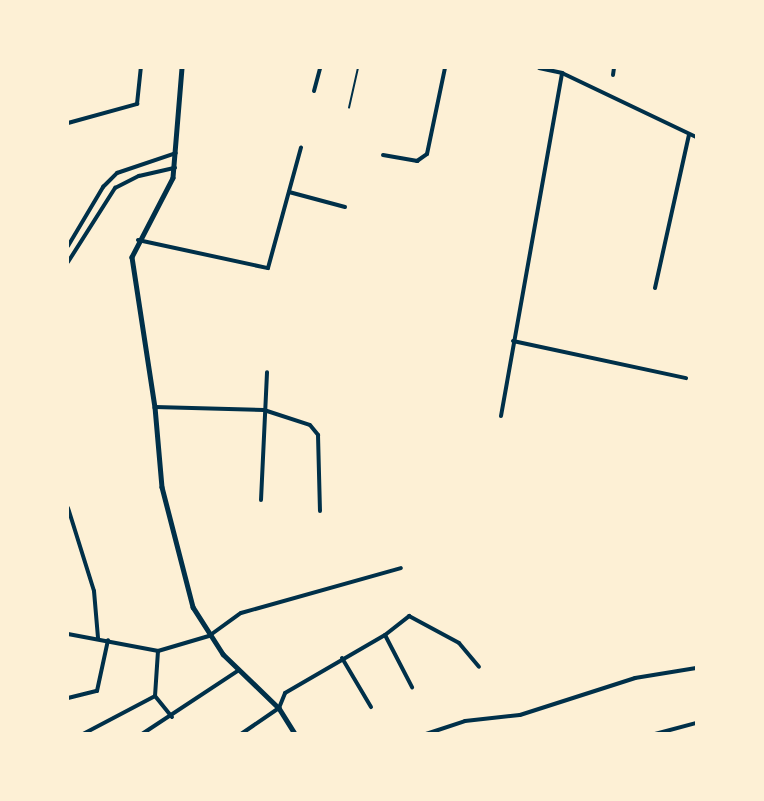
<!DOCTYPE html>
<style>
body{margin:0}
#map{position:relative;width:764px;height:801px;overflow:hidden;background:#fdf0d5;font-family:Lato,sans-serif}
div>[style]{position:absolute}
.service>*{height:1.5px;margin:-0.75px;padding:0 0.75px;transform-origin:0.75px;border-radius:0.75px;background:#003049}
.minor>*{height:4px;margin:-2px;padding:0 2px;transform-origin:2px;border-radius:2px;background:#003049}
.tertiary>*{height:4.5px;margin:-2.25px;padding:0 2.25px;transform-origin:2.25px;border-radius:2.25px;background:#003049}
span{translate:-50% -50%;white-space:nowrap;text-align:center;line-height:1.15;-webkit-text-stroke:6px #fdf0d5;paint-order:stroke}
.frame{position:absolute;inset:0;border:69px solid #fdf0d5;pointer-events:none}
</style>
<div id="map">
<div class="service">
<i style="left:349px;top:108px;width:41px;rotate:-77.3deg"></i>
</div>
<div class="minor">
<i style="left:539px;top:68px;width:24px;rotate:12deg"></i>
<i style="left:562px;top:73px;width:148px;rotate:25.5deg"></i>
<i style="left:613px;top:75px;width:7px;rotate:-82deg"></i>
<i style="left:314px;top:91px;width:24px;rotate:-75deg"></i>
<i style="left:68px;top:123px;width:72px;rotate:-15.4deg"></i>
<i style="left:137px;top:104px;width:36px;rotate:-84deg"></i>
<i style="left:383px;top:155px;width:35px;rotate:10deg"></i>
<i style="left:417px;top:161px;width:12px;rotate:-35deg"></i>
<i style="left:427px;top:154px;width:88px;rotate:-78.2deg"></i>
<i style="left:289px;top:192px;width:58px;rotate:15deg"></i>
<i style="left:138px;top:240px;width:133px;rotate:12.2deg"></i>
<i style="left:268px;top:268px;width:125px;rotate:-74.7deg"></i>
<i style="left:68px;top:246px;width:69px;rotate:-59.3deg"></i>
<i style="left:103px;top:187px;width:20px;rotate:-45deg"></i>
<i style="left:117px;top:173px;width:62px;rotate:-18.7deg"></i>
<i style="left:68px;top:262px;width:88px;rotate:-57.6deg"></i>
<i style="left:115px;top:188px;width:27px;rotate:-27deg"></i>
<i style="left:139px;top:176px;width:37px;rotate:-13deg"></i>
<i style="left:655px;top:288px;width:157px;rotate:-77.5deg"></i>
<i style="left:513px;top:341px;width:177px;rotate:12.1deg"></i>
<i style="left:155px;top:407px;width:109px;rotate:1.6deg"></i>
<i style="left:264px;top:410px;width:48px;rotate:18.1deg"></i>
<i style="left:310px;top:425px;width:13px;rotate:51deg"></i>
<i style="left:318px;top:435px;width:76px;rotate:88.5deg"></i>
<i style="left:501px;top:416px;width:348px;rotate:-79.9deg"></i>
<i style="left:261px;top:500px;width:128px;rotate:-87.3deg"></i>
<i style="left:68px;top:508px;width:87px;rotate:72.6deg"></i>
<i style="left:94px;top:591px;width:47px;rotate:85.1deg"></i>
<i style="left:68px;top:634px;width:92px;rotate:10.7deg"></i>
<i style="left:158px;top:651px;width:53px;rotate:-16.4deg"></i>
<i style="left:209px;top:636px;width:39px;rotate:-36deg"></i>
<i style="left:241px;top:613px;width:166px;rotate:-15.7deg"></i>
<i style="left:385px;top:635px;width:59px;rotate:62.6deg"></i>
<i style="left:158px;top:651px;width:45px;rotate:93.8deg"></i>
<i style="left:155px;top:696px;width:27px;rotate:51deg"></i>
<i style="left:342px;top:658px;width:57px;rotate:59.4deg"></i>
<i style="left:68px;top:698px;width:30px;rotate:-14deg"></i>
<i style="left:97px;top:691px;width:52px;rotate:-77.8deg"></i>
<i style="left:83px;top:734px;width:81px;rotate:-27.8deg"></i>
<i style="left:142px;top:734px;width:116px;rotate:-33.4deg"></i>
<i style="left:241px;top:734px;width:46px;rotate:-34.4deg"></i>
<i style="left:279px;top:708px;width:16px;rotate:-68deg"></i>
<i style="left:285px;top:693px;width:116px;rotate:-30.1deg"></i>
<i style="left:385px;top:635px;width:31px;rotate:-38deg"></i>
<i style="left:409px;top:616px;width:57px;rotate:28.4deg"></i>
<i style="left:459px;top:643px;width:31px;rotate:50deg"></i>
<i style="left:426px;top:734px;width:41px;rotate:-18.4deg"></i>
<i style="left:465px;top:721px;width:55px;rotate:-6.2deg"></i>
<i style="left:520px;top:715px;width:121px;rotate:-17.8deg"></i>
<i style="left:635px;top:678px;width:62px;rotate:-9.3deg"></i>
<i style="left:655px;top:734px;width:42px;rotate:-15deg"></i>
</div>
<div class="tertiary">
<i style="left:182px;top:68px;width:110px;rotate:94.7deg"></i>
<i style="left:173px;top:178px;width:89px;rotate:117.4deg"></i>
<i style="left:132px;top:257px;width:152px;rotate:81.3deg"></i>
<i style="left:155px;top:407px;width:80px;rotate:85deg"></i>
<i style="left:162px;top:487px;width:124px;rotate:75.5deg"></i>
<i style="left:193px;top:607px;width:56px;rotate:57.4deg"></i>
<i style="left:223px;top:654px;width:78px;rotate:44deg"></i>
<i style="left:279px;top:708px;width:31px;rotate:58deg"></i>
</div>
<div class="frame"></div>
</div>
